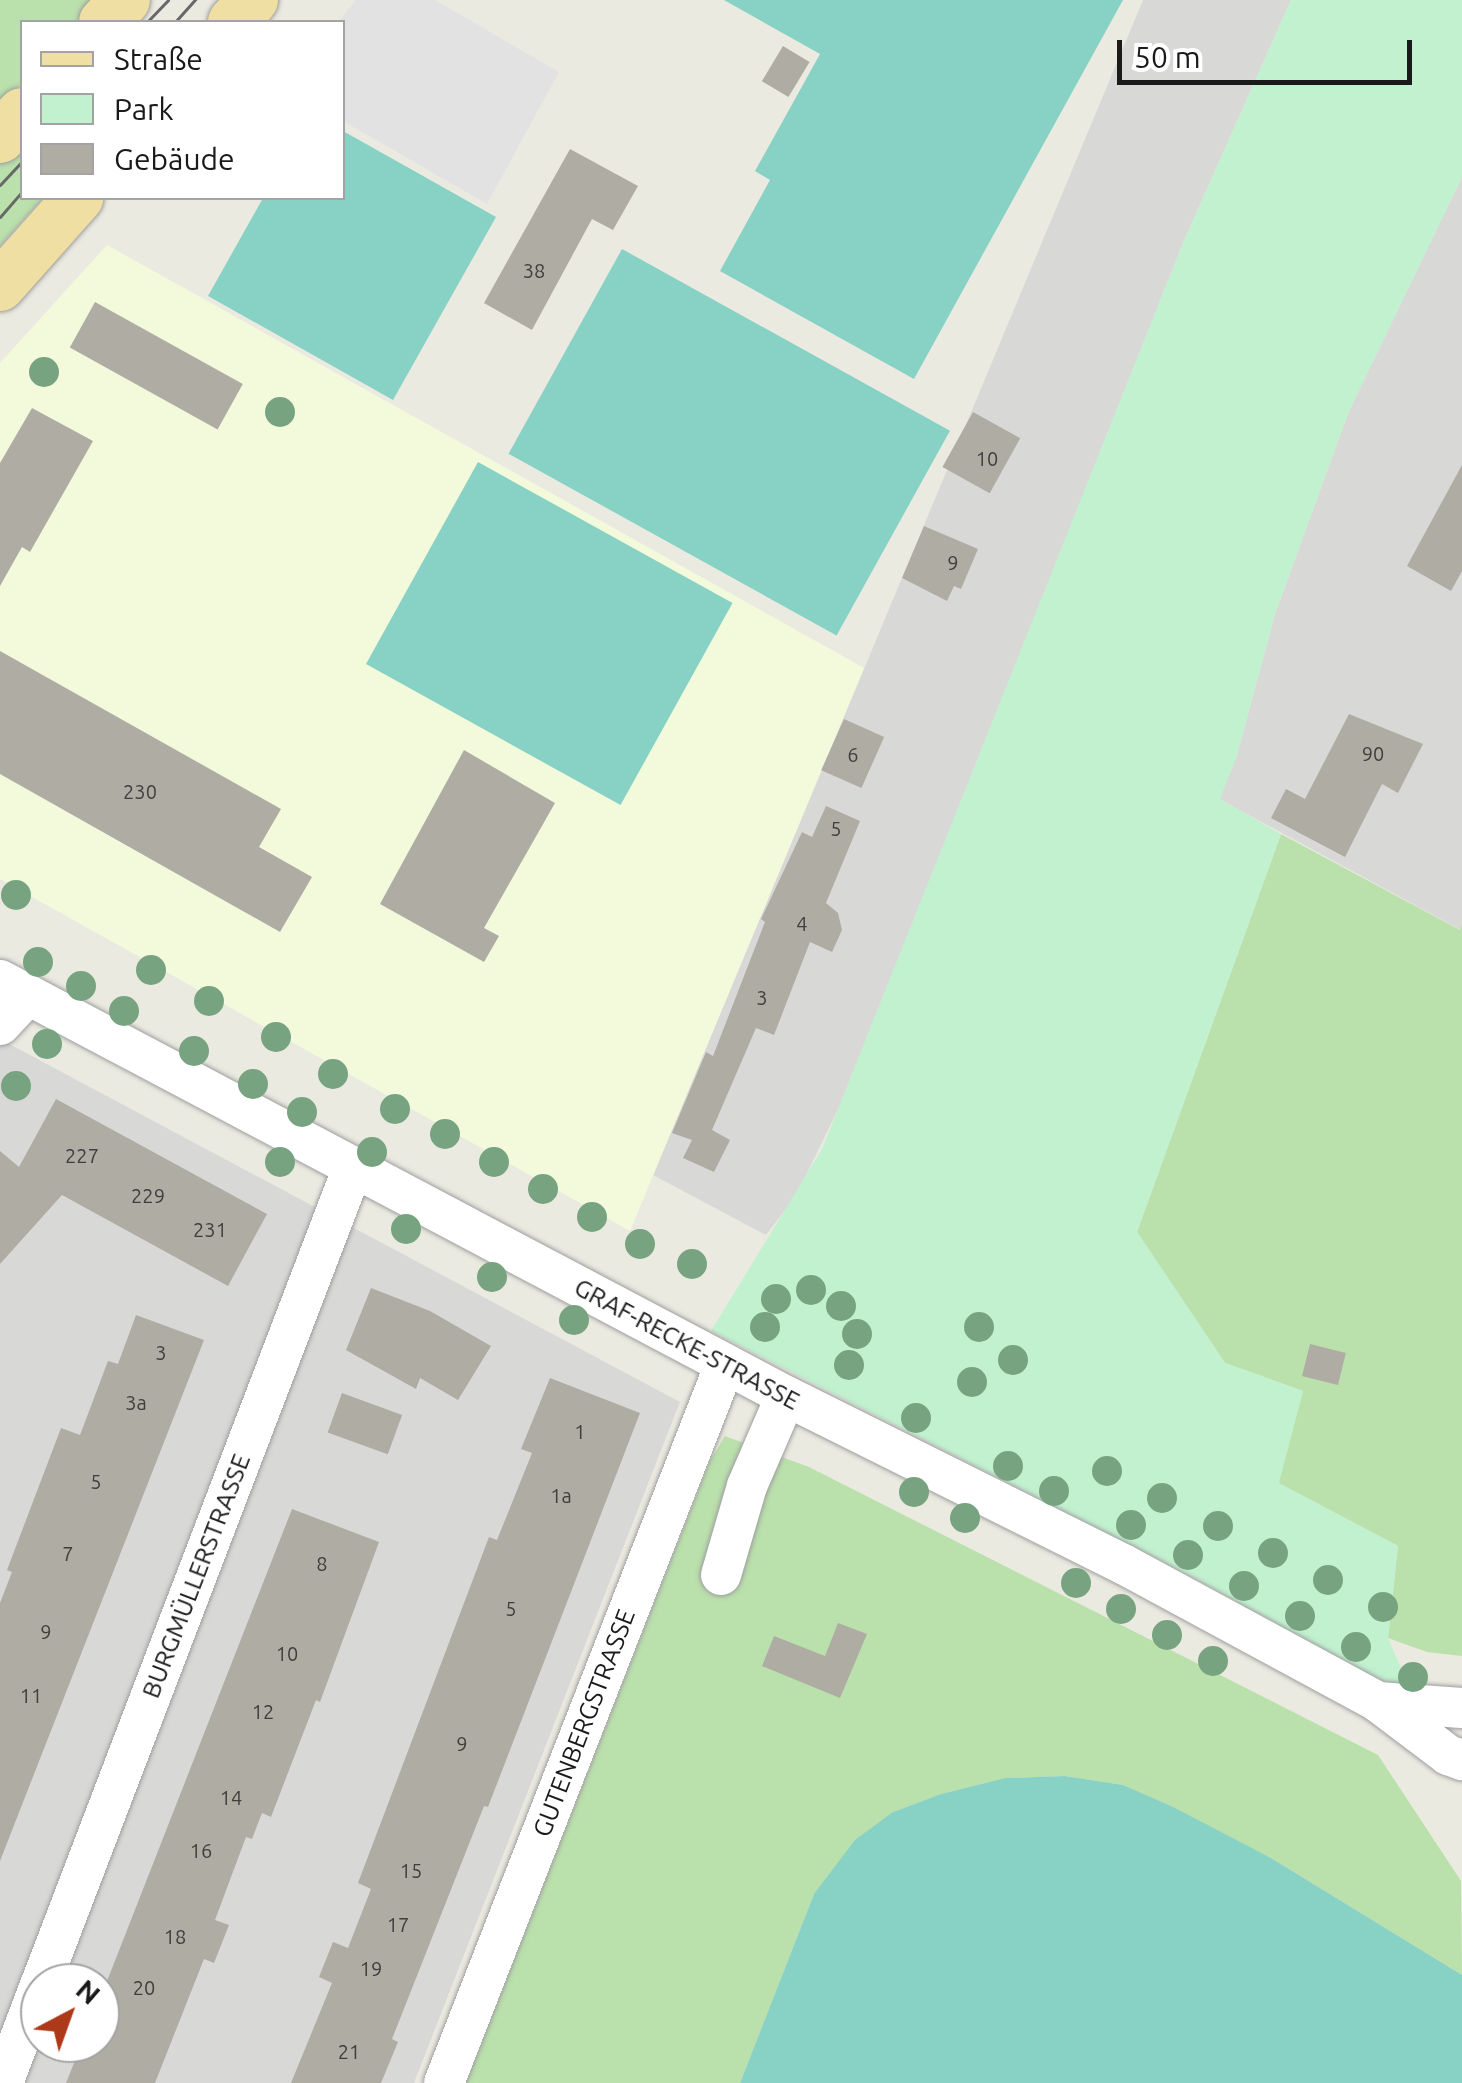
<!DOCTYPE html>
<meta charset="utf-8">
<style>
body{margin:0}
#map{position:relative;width:1462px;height:2083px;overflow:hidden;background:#ebeae1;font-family:Ubuntu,sans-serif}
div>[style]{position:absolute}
.residential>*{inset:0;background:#d8d8d7}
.education>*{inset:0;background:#f3fadb}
.grass>*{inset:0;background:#bae0ac}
.park>*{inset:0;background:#c2f1d0}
.pitch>*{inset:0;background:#88d1c5;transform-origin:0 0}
.parking>*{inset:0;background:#e2e2e2}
.building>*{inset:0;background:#afaca4;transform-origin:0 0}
.roads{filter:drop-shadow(0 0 2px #9e9e9e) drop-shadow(0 0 2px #9e9e9e)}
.minor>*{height:40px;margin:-20px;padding:0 20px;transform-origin:20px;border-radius:20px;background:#fff}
.major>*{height:50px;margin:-25px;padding:0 25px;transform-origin:25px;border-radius:25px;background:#efdfa2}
.tram>*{height:2.5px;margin:-1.25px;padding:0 1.25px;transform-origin:1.25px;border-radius:1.25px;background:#686868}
.trees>*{width:30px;height:30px;margin:-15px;border-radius:50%;background:#77a380}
span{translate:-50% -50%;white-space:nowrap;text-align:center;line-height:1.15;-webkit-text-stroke:9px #fff;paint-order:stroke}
.number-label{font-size:20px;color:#3f3e3c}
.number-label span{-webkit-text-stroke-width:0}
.street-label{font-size:25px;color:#1a1a1a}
.legend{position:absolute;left:20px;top:20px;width:325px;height:180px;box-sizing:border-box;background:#fff;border:2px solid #a3a3a3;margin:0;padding:12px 18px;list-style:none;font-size:30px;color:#1a1a1a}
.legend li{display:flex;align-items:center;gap:20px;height:50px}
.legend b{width:50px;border:2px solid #a3a3a3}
.north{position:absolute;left:20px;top:1963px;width:100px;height:100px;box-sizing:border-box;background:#fff;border:2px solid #a3a3a3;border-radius:50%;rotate:41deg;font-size:28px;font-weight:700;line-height:40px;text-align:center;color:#1a1a1a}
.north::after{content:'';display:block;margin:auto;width:35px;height:45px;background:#ad3918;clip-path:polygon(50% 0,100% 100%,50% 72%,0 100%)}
.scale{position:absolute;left:1117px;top:40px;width:295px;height:45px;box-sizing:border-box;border:5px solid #1a1a1a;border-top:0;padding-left:12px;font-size:30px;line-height:35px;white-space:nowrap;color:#1a1a1a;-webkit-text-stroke:8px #fff;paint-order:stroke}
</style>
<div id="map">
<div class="residential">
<i style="clip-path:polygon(1143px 0,1291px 0,1183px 243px,844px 1097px,797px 1194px,766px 1235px,653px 1175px)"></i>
<i style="clip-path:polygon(1462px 177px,1462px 923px,1461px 930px,1219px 799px,1237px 755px,1275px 614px,1349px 411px)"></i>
<i style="clip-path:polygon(evenodd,0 1039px,680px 1402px,414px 2083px,0 2083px,0 1039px,40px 1983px,100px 1983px,100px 2043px,40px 2043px,40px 1983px)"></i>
</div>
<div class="education">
<i style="clip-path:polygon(107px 245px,864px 668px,630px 1231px,0 879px,0 363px)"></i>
</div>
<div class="grass">
<i style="clip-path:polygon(0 0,98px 0,78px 22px,22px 22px,22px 83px,0 107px)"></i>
<i style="clip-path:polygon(22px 138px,22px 198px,43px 198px,0 246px,0 163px)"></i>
<i style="clip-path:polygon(1281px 834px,1460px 930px,1462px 923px,1462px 1656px,1427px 1652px,1388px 1638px,1398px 1546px,1278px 1483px,1303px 1391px,1225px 1363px,1137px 1232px)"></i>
<i style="clip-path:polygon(725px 1436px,809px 1467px,1378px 1755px,1461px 1881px,1462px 1975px,1271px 1858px,1123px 1785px,1065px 1776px,1005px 1778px,941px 1794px,893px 1812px,814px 1894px,740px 2083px,466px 2083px,710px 1461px)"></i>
</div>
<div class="park">
<i style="clip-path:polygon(1291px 0,1462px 0,1462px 177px,1349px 411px,1275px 614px,1237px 755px,1220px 799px,1281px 834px,1137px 1232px,1225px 1363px,1303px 1391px,1279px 1483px,1398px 1546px,1388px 1638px,1416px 1702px,1196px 1579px,711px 1331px,822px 1149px,1183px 243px)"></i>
</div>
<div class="pitch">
<i style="clip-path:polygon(724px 0,1123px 0,914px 379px,720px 271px,770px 180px,755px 171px,820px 54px)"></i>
<i style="clip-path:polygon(343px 131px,496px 217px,393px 400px,208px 296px,263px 198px,342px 198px)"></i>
<i style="left:622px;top:249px;width:375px;height:234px;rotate:29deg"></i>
<i style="left:478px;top:462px;width:291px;height:231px;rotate:29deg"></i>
<i style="clip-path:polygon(1065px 1776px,1123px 1785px,1173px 1807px,1271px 1858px,1462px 1975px,1462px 2083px,740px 2083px,814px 1894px,855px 1840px,893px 1812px,941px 1794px,1005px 1778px)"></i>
</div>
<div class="parking">
<i style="clip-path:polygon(356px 0,435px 0,559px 72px,487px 204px,343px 121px,342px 22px,338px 22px)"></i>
</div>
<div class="building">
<i style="left:783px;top:46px;width:31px;height:41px;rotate:31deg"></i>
<i style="clip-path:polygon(570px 149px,638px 186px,613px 230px,592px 219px,532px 330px,484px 303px)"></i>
<i style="left:95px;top:302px;width:169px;height:52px;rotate:29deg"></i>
<i style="clip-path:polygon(32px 408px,93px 441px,30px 552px,22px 547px,0 586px,0 463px)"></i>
<i style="left:973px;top:412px;width:54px;height:63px;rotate:29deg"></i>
<i style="clip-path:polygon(1462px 465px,1462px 571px,1451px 591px,1407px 566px)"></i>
<i style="clip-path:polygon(924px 526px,978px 549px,961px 589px,954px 586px,947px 601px,902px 578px)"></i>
<i style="clip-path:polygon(0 651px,281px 809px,259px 847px,312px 877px,280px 932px,0 774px)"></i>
<i style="clip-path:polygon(1349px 714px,1423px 744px,1398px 793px,1382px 784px,1345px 857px,1271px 818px,1286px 789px,1305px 799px)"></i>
<i style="left:844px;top:719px;width:44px;height:56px;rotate:24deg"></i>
<i style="clip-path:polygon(464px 750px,555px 803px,484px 928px,499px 936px,484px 962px,380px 904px)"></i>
<i style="clip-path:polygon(826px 806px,860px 821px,826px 903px,838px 913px,842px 930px,832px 952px,810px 942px,774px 1035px,756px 1028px,712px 1130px,730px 1140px,714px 1172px,683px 1158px,692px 1140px,672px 1133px,706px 1052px,713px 1056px,765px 922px,761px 919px,802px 832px,812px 837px)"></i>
<i style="clip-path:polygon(56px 1099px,267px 1214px,228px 1286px,62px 1195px,0 1264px,0 1151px,19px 1167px)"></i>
<i style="clip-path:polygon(371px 1288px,430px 1311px,491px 1346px,458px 1400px,420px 1378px,416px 1389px,346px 1350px)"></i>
<i style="clip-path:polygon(136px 1315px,204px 1340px,0 1861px,0 1603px,12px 1572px,7px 1570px,61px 1428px,80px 1435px,108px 1361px,118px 1364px)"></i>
<i style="left:1310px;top:1344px;width:37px;height:33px;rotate:14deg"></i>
<i style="clip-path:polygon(550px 1378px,640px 1413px,488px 1807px,484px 1806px,392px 2039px,398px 2042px,381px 2083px,291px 2083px,332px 1983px,319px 1977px,333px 1942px,348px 1948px,371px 1889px,358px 1883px,489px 1537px,497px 1540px,532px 1453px,521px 1449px)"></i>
<i style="left:342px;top:1393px;width:64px;height:42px;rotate:20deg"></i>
<i style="clip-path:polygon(292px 1509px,379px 1542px,320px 1702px,316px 1700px,271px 1817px,262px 1813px,252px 1839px,246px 1837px,215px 1920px,229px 1925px,214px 1963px,204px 1959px,155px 2083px,66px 2083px,82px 2043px,100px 2043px,100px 1999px)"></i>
<i style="clip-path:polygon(838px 1623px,867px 1634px,840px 1698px,762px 1666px,774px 1636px,825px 1656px)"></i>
</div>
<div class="roads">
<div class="minor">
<i style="left:0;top:980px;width:889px;rotate:27.89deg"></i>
<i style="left:786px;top:1396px;width:379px;rotate:26.5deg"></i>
<i style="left:1125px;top:1565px;width:288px;rotate:28.4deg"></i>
<i style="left:1378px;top:1702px;width:88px;rotate:37.1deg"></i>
<i style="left:1448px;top:1755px;width:15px;rotate:20deg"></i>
<i style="left:0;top:1025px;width:41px;rotate:-47deg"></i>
<i style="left:721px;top:1575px;width:93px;rotate:-73.7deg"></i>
<i style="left:747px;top:1486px;width:98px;rotate:-66.6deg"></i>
<i style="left:1378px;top:1702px;width:84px;rotate:4.1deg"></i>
<i style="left:41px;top:1983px;width:870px;rotate:-69.07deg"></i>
<i style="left:3px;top:2083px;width:105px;rotate:-69.3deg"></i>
<i style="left:444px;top:2083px;width:772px;rotate:-68.65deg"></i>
</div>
<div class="major">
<i style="left:104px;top:22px;width:30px;rotate:-46deg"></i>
<i style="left:233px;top:22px;width:30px;rotate:-48deg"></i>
<i style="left:0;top:138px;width:33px;rotate:-49deg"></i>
<i style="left:0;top:286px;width:118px;rotate:-48.4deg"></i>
</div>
</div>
<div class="tram">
<i style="left:147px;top:22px;width:30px;rotate:-46deg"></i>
<i style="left:175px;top:22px;width:30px;rotate:-48deg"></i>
<i style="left:0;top:185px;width:33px;rotate:-47deg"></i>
<i style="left:0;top:217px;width:33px;rotate:-49deg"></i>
</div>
<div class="trees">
<i style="left:44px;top:372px"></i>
<i style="left:280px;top:412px"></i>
<i style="left:16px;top:895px"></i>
<i style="left:38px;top:962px"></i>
<i style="left:151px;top:970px"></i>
<i style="left:81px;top:986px"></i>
<i style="left:209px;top:1001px"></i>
<i style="left:124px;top:1011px"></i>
<i style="left:276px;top:1037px"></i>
<i style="left:47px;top:1044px"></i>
<i style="left:194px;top:1051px"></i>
<i style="left:333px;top:1074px"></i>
<i style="left:253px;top:1084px"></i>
<i style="left:16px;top:1086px"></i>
<i style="left:395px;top:1109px"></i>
<i style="left:302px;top:1112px"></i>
<i style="left:445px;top:1134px"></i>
<i style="left:372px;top:1152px"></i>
<i style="left:280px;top:1162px"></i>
<i style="left:494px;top:1162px"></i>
<i style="left:543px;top:1189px"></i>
<i style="left:592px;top:1217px"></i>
<i style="left:406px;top:1229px"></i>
<i style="left:640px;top:1244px"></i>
<i style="left:692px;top:1264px"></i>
<i style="left:492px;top:1277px"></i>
<i style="left:811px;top:1290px"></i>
<i style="left:776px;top:1299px"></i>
<i style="left:841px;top:1306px"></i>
<i style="left:574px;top:1320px"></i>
<i style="left:765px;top:1327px"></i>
<i style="left:979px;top:1327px"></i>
<i style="left:857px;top:1334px"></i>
<i style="left:1013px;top:1360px"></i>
<i style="left:849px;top:1365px"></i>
<i style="left:972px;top:1382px"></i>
<i style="left:916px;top:1418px"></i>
<i style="left:1008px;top:1466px"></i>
<i style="left:1107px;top:1471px"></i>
<i style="left:1054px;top:1491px"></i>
<i style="left:914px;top:1492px"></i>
<i style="left:1162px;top:1498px"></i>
<i style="left:965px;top:1518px"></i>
<i style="left:1131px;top:1525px"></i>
<i style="left:1218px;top:1526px"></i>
<i style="left:1273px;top:1553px"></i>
<i style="left:1188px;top:1555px"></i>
<i style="left:1328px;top:1580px"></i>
<i style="left:1076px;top:1583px"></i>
<i style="left:1244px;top:1586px"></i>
<i style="left:1383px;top:1607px"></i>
<i style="left:1121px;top:1609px"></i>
<i style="left:1300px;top:1616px"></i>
<i style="left:1167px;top:1635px"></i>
<i style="left:1356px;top:1647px"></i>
<i style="left:1213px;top:1661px"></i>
<i style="left:1413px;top:1677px"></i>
</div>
<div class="number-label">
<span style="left:534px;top:270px">38</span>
<span style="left:987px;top:458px">10</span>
<span style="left:953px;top:562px">9</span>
<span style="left:1373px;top:753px">90</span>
<span style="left:853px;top:754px">6</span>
<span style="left:140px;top:791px">230</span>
<span style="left:836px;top:828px">5</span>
<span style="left:802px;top:923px">4</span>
<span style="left:762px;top:997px">3</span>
<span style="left:82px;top:1155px">227</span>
<span style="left:148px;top:1195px">229</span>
<span style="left:210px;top:1229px">231</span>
<span style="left:161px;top:1352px">3</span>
<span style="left:136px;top:1402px">3a</span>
<span style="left:580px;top:1431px">1</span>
<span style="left:96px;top:1481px">5</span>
<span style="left:561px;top:1495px">1a</span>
<span style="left:68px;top:1553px">7</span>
<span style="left:322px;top:1563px">8</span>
<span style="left:511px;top:1608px">5</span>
<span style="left:46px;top:1631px">9</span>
<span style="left:287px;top:1653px">10</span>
<span style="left:31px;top:1695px">11</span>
<span style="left:263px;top:1711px">12</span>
<span style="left:462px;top:1743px">9</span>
<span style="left:231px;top:1797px">14</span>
<span style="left:201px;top:1850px">16</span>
<span style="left:411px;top:1870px">15</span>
<span style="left:398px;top:1924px">17</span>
<span style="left:175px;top:1936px">18</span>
<span style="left:371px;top:1968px">19</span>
<span style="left:144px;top:1987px">20</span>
<span style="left:349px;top:2051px">21</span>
</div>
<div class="street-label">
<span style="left:687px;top:1344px;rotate:28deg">GRAF-RECKE-STRASSE</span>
<span style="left:196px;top:1576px;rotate:-69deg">BURGMÜLLERSTRASSE</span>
<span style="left:584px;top:1723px;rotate:-69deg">GUTENBERGSTRASSE</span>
</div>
<ul class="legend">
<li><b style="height:12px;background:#efdfa2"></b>Straße</li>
<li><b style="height:28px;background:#c2f1d0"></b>Park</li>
<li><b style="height:28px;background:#afaca4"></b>Gebäude</li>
</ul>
<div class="north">N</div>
<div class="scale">50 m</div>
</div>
